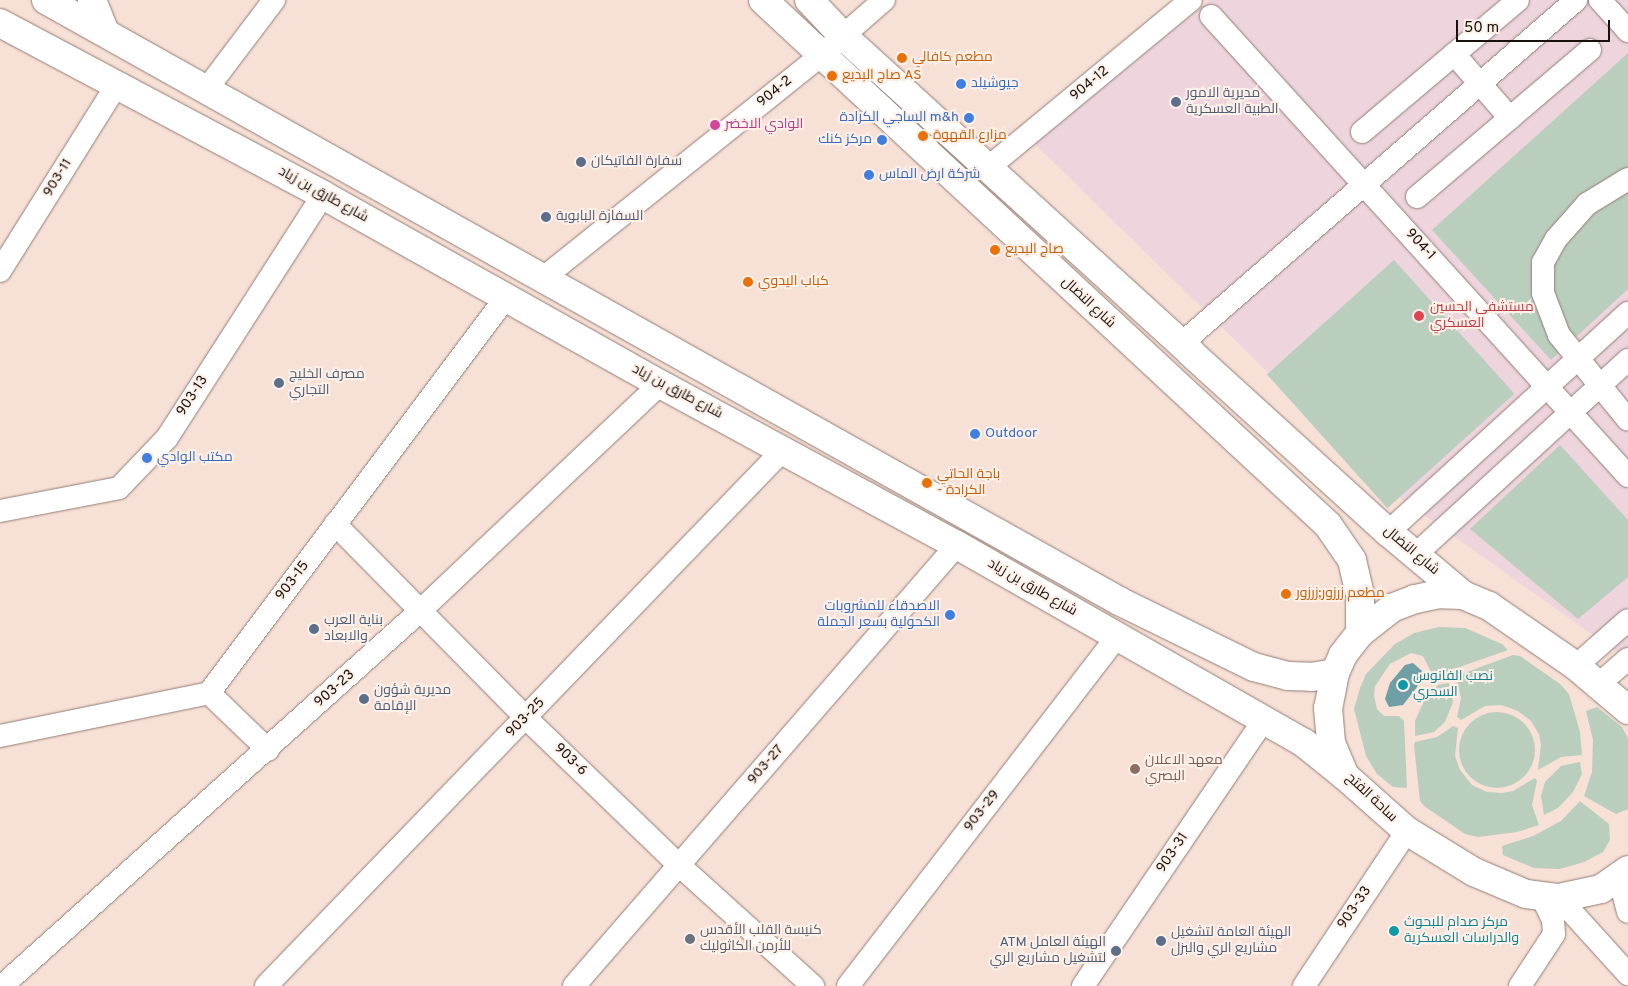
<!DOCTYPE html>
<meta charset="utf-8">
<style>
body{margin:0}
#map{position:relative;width:1628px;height:986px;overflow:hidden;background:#f7e0d6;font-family:Overpass,Cairo,sans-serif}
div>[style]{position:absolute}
.medical>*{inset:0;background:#edd4dd}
.green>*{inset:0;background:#bacebd;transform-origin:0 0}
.round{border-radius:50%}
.water>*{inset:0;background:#6d9fa4}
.roads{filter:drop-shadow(0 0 1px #927d74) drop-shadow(0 0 1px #927d74)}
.minor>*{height:22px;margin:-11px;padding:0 11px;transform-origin:11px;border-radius:11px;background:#fff}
.major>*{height:28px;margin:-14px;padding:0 14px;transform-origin:14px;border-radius:14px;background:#fff}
.dots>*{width:14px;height:14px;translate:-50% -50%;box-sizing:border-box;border:2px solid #fdf0e9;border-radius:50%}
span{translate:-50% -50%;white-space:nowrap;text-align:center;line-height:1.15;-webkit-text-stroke:4px #fdf0e9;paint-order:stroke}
.food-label{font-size:14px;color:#c56008}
.left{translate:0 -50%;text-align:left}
.shop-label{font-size:14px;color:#366cbe}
.right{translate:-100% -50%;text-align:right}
.street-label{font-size:14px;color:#18110d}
.service-label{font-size:14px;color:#4e5e75}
.hotel-label{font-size:14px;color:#b23c85}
.health-label{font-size:14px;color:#be3a42}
.culture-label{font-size:14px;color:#0d838f}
.education-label{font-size:14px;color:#785e54}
.worship-label{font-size:14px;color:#5b616d}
.scale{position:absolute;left:1456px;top:20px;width:154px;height:22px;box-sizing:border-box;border:2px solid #18110d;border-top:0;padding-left:6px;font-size:15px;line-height:18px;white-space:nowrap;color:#18110d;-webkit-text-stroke:4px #fdf0e9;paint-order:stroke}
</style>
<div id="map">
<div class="medical">
<i style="clip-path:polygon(1210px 0,1628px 0,1628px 660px,1386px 488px,1034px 143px)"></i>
</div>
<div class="green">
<i style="clip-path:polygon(1628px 53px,1628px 289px,1551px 360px,1432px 230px)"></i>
<i style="left:1394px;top:260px;width:180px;height:171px;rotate:48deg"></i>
<i style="clip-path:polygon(1560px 445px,1628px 520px,1628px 577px,1578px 619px,1470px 529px)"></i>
<i style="clip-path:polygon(1439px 627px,1465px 628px,1502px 644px,1508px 650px,1437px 675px,1431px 672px,1423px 656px,1411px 653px,1390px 664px,1375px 686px,1374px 696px,1377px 709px,1384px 716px,1399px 716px,1404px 721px,1407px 788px,1393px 787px,1377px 774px,1366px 756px,1354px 709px,1360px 688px,1366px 674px,1395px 644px,1414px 633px)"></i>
<i style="clip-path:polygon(1513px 655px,1520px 656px,1560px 684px,1569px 694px,1580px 732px,1582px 755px,1561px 757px,1538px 770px,1541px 745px,1539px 734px,1531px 721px,1518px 711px,1501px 705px,1485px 706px,1461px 720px,1457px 717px,1461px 698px,1456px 676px)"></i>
<i style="clip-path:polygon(1449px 683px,1453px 702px,1445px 722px,1434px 732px,1415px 736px,1415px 721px,1424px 701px,1438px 685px)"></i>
<i style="clip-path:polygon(1597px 707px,1622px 727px,1628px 738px,1628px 809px,1616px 814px,1584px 796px,1592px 772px,1593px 740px,1586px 711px)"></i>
<i class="round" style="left:1459px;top:712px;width:76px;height:76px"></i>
<i style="clip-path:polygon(1453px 726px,1458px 728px,1455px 756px,1460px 770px,1472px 785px,1487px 792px,1502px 793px,1513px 791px,1535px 778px,1537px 781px,1532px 805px,1539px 825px,1517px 832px,1478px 837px,1465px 834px,1424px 806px,1420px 801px,1414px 745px,1415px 742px,1437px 737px)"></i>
<i style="clip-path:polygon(1580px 762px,1582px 774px,1573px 792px,1558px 808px,1544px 815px,1541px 796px,1545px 782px,1561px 766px)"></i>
<i style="clip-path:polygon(1580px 801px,1609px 824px,1610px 840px,1603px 852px,1584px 862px,1560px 869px,1534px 868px,1503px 855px,1502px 846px,1533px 836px,1561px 821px)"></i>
</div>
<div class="water">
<i style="clip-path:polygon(1413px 663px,1422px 671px,1417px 687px,1403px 705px,1389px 707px,1385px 699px,1390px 683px,1405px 665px)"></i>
</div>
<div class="roads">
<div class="minor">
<i style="left:1600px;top:0;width:42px;rotate:47.9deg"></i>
<i style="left:1211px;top:16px;width:621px;rotate:47.81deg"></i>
<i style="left:1454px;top:54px;width:85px;rotate:48.8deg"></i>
<i style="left:1510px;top:118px;width:105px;rotate:-40.4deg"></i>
<i style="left:206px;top:90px;width:113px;rotate:-52.9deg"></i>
<i style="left:1362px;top:132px;width:204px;rotate:-40.2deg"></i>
<i style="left:989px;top:167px;width:262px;rotate:-39.6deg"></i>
<i style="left:1628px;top:179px;width:48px;rotate:148.6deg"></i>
<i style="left:1587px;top:204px;width:47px;rotate:131.5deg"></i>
<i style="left:1556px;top:239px;width:26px;rotate:119deg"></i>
<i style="left:1543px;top:262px;width:31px;rotate:90deg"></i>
<i style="left:1543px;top:293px;width:45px;rotate:69.1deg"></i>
<i style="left:1559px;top:335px;width:109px;rotate:50.9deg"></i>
<i style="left:1417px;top:197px;width:122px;rotate:-40.3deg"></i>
<i style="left:0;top:271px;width:218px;rotate:-57.9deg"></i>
<i style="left:542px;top:279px;width:356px;rotate:-38.7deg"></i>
<i style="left:820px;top:56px;width:85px;rotate:-41.2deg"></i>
<i style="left:1181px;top:344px;width:524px;rotate:-41.05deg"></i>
<i style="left:0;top:511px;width:121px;rotate:-10.9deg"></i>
<i style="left:119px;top:488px;width:69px;rotate:-46.2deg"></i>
<i style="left:167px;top:438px;width:289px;rotate:-57.3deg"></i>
<i style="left:335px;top:524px;width:272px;rotate:45.4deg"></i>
<i style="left:526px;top:718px;width:212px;rotate:43.9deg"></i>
<i style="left:679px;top:865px;width:181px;rotate:42.1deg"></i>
<i style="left:1388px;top:532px;width:325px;rotate:-42.4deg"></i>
<i style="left:1415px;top:555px;width:289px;rotate:-42.5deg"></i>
<i style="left:1576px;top:666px;width:69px;rotate:-41.5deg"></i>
<i style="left:1599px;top:684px;width:38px;rotate:-41deg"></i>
<i style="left:209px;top:693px;width:82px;rotate:44deg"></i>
<i style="left:0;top:736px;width:213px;rotate:-11.6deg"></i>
<i style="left:209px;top:693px;width:494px;rotate:-53.1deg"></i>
<i style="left:1619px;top:878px;width:35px;rotate:75deg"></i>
<i style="left:1559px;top:898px;width:103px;rotate:47.8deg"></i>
<i style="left:2px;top:986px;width:560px;rotate:-41.89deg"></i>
<i style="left:419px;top:612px;width:332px;rotate:-43.4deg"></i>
<i style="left:266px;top:986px;width:746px;rotate:-46.03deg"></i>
<i style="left:574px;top:986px;width:584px;rotate:-49.03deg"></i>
<i style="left:848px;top:986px;width:441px;rotate:-52.4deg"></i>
<i style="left:1083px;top:986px;width:322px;rotate:-55.8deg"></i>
<i style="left:1304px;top:986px;width:186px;rotate:-56.4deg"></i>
<i style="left:1520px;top:986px;width:62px;rotate:-56.8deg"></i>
<i style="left:1554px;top:934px;width:14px;rotate:-94deg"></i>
<i style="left:1553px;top:920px;width:25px;rotate:-116deg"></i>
</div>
<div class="major">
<i style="left:46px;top:0;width:1230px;rotate:29.25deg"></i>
<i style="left:1119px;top:601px;width:150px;rotate:26.1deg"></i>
<i style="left:1254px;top:667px;width:35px;rotate:15deg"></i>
<i style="left:1288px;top:676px;width:24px;rotate:2deg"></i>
<i style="left:1312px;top:677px;width:23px;rotate:-10deg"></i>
<i style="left:92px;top:0;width:35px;rotate:68deg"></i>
<i style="left:763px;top:0;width:771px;rotate:42.9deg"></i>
<i style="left:1328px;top:525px;width:42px;rotate:55.6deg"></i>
<i style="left:1352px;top:560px;width:35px;rotate:77deg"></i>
<i style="left:1360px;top:594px;width:39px;rotate:90deg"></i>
<i style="left:809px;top:0;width:48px;rotate:46.7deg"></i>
<i style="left:842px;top:35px;width:472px;rotate:42.3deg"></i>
<i style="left:1191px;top:353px;width:266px;rotate:42.3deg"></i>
<i style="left:1388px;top:532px;width:98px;rotate:40deg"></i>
<i style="left:0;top:23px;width:366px;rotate:28deg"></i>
<i style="left:323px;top:195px;width:386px;rotate:29.3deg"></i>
<i style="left:660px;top:384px;width:338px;rotate:28.5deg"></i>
<i style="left:957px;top:545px;width:400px;rotate:29.7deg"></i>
<i style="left:1304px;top:743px;width:53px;rotate:38.8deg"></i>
<i style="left:1628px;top:710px;width:68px;rotate:-139.8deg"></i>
<i style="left:1576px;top:666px;width:106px;rotate:-145.4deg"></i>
<i style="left:1489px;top:606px;width:28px;rotate:-157deg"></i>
<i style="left:1463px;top:595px;width:24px;rotate:-178deg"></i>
<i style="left:1439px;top:594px;width:25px;rotate:168deg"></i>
<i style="left:1415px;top:599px;width:25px;rotate:159deg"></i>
<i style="left:1392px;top:608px;width:41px;rotate:142deg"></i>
<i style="left:1360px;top:633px;width:28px;rotate:128deg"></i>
<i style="left:1343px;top:655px;width:20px;rotate:114deg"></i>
<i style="left:1335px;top:673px;width:36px;rotate:101deg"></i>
<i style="left:1328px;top:708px;width:35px;rotate:85deg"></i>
<i style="left:1331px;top:743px;width:36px;rotate:67deg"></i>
<i style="left:1345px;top:776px;width:83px;rotate:41.6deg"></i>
<i style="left:1407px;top:831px;width:79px;rotate:31.5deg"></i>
<i style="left:1474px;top:872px;width:56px;rotate:22.9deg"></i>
<i style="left:1526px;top:894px;width:33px;rotate:7deg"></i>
<i style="left:1559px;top:898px;width:43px;rotate:-12.1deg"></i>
<i style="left:1601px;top:889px;width:33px;rotate:-35deg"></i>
</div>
</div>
<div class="dots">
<i style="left:902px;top:58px;background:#e8710a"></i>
<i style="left:832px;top:76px;background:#e8710a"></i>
<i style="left:961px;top:84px;background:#3f7fe0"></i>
<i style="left:1176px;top:102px;background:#5c6f8a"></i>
<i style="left:969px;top:118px;background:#3f7fe0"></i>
<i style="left:715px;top:125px;background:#d1479c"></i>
<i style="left:923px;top:136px;background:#e8710a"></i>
<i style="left:882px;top:140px;background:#3f7fe0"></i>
<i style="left:581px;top:162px;background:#5c6f8a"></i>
<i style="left:869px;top:175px;background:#3f7fe0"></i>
<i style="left:546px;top:217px;background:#5c6f8a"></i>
<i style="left:995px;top:250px;background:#e8710a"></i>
<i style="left:748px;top:282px;background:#e8710a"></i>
<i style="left:1419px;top:316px;background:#e0444e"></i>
<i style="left:279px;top:383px;background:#5c6f8a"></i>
<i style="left:975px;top:434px;background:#3f7fe0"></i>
<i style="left:147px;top:458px;background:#3f7fe0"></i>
<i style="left:927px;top:483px;background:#e8710a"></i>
<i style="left:1286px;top:594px;background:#e8710a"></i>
<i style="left:950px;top:615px;background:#3f7fe0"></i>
<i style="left:314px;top:629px;background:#5c6f8a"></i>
<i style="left:1403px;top:685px;background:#0f9aa8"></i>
<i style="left:364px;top:699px;background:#5c6f8a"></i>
<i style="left:1135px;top:769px;background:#8d6e63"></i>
<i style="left:1394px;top:931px;background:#0f9aa8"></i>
<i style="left:690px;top:939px;background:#6b7280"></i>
<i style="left:1161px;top:941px;background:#5c6f8a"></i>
<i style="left:1116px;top:951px;background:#5c6f8a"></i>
</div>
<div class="food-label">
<span class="left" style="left:912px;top:58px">مطعم كافالي</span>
<span class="left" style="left:842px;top:76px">صاج البديع AS</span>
<span class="left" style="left:933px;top:136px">مزارع القهوة</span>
<span class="left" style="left:1005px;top:250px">صاج البديع</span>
<span class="left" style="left:758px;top:282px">كباب اليدوي</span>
<span class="left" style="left:937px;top:483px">باجة الحاتي<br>- الكرادة</span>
<span class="left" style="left:1296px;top:594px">مطعم زرزور;زرزور</span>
</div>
<div class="shop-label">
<span class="left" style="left:971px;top:84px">جيوشيلد</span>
<span class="right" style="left:959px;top:118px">الساجي الكرادة m&amp;h</span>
<span class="right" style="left:872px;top:140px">مركز كنك</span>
<span class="left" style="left:879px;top:175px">شركة ارض الماس</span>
<span class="left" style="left:985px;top:434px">Outdoor</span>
<span class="left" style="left:157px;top:458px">مكتب الوادي</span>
<span class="right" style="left:940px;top:615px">الاصدقاء للمشروبات<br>الكحولية بسعر الجملة</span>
</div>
<div class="street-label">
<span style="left:1090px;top:84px;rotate:-40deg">904-12</span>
<span style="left:775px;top:92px;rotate:-39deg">904-2</span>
<span style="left:58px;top:178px;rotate:-58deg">903-11</span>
<span style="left:323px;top:195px;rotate:29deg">شارع طارق بن زياد</span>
<span style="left:1420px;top:245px;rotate:47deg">904-1</span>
<span style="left:1088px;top:303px;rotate:43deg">شارع النضال</span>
<span style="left:677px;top:392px;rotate:28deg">شارع طارق بن زياد</span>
<span style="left:193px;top:396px;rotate:-57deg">903-13</span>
<span style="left:1411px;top:551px;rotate:40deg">شارع النضال</span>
<span style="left:293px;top:581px;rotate:-53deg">903-15</span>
<span style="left:1032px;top:588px;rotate:30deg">شارع طارق بن زياد</span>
<span style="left:335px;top:689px;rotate:-42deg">903-23</span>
<span style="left:526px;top:718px;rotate:-46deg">903-25</span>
<span style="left:570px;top:760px;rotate:44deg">903-6</span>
<span style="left:766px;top:765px;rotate:-49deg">903-27</span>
<span style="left:1371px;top:798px;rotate:43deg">ساحة الفتح</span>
<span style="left:982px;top:811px;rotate:-52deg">903-29</span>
<span style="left:1173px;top:853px;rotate:-56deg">903-31</span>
<span style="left:1355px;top:908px;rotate:-56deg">903-33</span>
</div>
<div class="service-label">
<span class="left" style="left:1186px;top:102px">مديرية الامور<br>الطبية العسكرية</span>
<span class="left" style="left:591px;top:162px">سفارة الفاتيكان</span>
<span class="left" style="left:556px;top:217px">السفارة البابوية</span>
<span class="left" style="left:289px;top:383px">مصرف الخليج<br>التجاري</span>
<span class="left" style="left:324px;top:629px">بناية العرب<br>والابعاد</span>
<span class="left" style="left:374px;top:699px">مديرية شؤون<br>الإقامة</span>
<span class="left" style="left:1171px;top:941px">الهيئة العامة لتشغيل<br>مشاريع الري والبزل</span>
<span class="right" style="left:1106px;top:951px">ATM الهيئة العامل<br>لتشغيل مشاريع الري</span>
</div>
<div class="hotel-label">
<span class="left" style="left:725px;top:125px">الوادي الاخضر</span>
</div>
<div class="health-label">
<span class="left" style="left:1430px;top:316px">مستشفى الحسين<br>العسكري</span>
</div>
<div class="culture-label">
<span class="left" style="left:1413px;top:685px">نصب الفانوس<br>السحري</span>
<span class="left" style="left:1404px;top:931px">مركز صدام للبحوث<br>والدراسات العسكرية</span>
</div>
<div class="education-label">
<span class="left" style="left:1145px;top:769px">معهد الاعلان<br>البصري</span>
</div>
<div class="worship-label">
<span class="left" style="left:700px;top:939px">كنيسة القلب الأقدس<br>للأرمن الكاثوليك</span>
</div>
<div class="scale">50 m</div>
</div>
